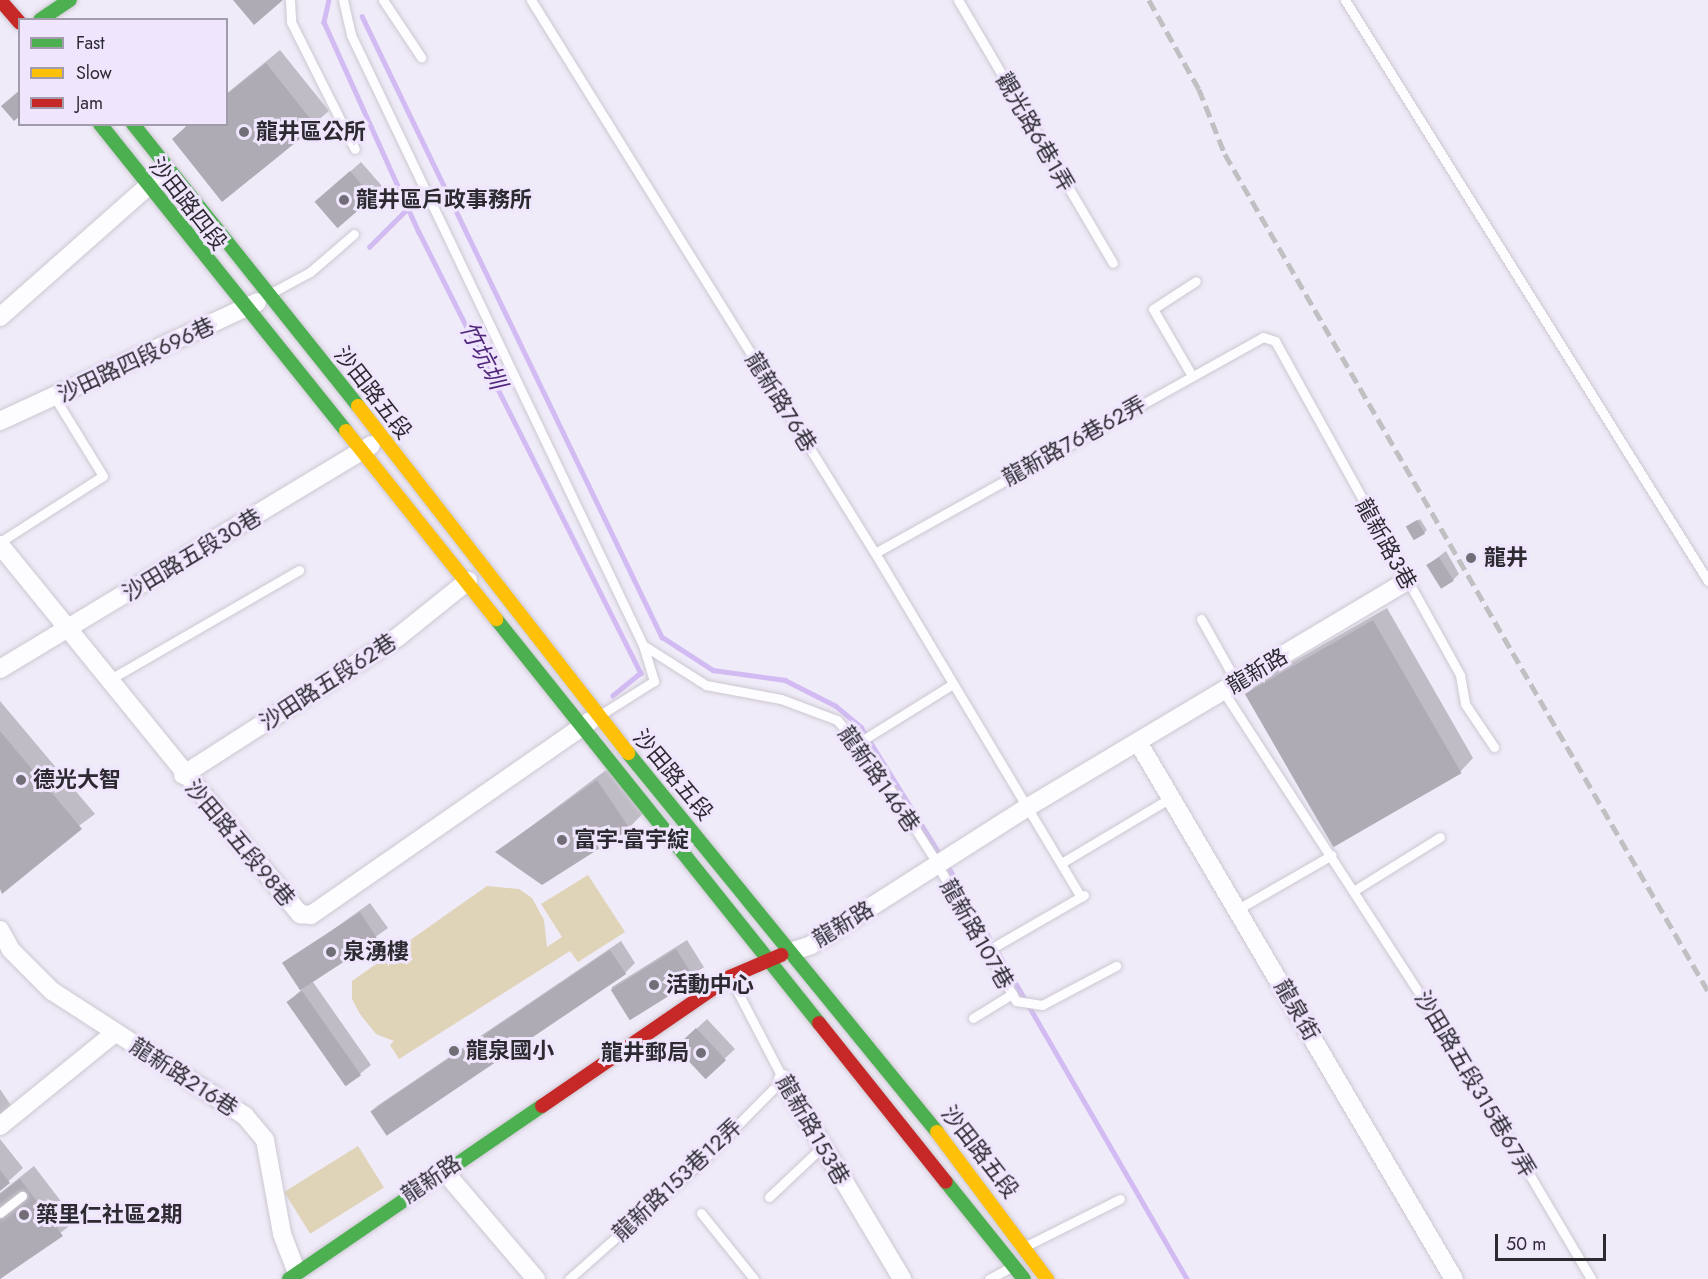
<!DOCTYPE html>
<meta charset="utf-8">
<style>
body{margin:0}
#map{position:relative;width:1708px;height:1279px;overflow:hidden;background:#f0ebf8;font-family:Jost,"Noto Sans TC",sans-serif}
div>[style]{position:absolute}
.green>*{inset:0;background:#dfd3b8;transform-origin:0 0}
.shadow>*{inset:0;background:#0003;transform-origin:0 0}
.stream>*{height:4.5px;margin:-2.25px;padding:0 2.25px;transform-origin:2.25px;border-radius:2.25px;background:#d1bbf2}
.building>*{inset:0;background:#afabb5;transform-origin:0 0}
.roads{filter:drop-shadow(0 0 2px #ccc8d2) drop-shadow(0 0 2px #ccc8d2)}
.lane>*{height:9px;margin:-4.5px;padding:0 4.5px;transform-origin:4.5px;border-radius:4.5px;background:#fdfcfe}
.street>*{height:18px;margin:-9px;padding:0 9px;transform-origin:9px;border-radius:9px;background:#fdfcfe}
.fast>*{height:14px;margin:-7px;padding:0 7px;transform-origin:7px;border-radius:7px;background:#4caf50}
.slow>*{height:14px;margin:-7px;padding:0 7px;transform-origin:7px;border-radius:7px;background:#ffc107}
.jam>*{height:14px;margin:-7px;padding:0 7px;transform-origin:7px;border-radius:7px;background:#c62828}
.rail>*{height:4.5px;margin-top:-2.25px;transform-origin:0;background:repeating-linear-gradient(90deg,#c0bfc2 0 12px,transparent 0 18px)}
.dots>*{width:16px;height:16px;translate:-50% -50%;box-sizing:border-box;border:3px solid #efe6fd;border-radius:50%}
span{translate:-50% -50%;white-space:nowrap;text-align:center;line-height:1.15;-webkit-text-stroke:6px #efe6fd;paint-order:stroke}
.poi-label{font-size:22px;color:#2d2a32;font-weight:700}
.left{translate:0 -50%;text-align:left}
.right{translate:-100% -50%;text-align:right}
.street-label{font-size:22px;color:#2d2a32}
.water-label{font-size:24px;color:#51277b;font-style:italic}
.legend{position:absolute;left:18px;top:18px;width:210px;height:108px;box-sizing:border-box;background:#efe6fd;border:2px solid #a19bac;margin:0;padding:8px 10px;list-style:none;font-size:18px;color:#2d2a32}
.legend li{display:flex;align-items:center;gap:12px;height:30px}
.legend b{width:30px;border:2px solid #a19bac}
.scale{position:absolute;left:1495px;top:1234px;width:111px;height:27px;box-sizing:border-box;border:3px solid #2d2a32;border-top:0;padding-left:8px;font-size:18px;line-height:21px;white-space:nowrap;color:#2d2a32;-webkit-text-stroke:4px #efe6fd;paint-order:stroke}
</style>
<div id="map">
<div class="green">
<i style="clip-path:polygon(588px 875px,625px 932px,578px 962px,570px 951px,399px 1059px,390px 1045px,394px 1041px,376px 1034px,360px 1014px,352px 999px,352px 981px,487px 886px,519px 889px,532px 898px,544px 920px,547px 947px,562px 937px,541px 904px)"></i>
<i style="left:358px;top:1146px;width:49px;height:87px;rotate:58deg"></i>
</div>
<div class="shadow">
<i style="clip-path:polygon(280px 50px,329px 111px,223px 200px,174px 139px,188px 124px,226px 124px,226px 94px)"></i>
<i style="clip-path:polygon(361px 162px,382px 186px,338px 226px,327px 192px)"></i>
<i style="clip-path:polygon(1420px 519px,1427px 530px,1424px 533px,1411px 524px)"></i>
<i style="clip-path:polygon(1446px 551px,1459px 574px,1453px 580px,1428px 565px)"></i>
<i style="clip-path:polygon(1387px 608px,1473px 758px,1460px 772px,1247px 694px,1261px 680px)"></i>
<i style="clip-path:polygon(0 701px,95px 814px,0 884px)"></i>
<i style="clip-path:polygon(618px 761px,649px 807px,629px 828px,497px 852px)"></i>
<i style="clip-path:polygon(370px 903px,388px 928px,313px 982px,371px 1065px,346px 1085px,288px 1002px,302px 989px,285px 964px)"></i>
<i style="left:687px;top:940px;width:32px;height:89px;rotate:58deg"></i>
<i style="clip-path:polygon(621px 941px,635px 963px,625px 973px,371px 1110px)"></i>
<i style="left:707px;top:1019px;width:41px;height:40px;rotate:47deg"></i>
<i style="clip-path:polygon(0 1089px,14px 1110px,0 1124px)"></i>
<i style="clip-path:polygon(0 1139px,23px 1168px,0 1189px)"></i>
<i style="clip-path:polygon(34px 1166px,76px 1221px,0 1279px,0 1193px)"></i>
</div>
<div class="stream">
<i style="left:329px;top:0;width:23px;rotate:103deg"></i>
<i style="left:324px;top:22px;width:230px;rotate:65.7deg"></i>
<i style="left:419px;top:232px;width:494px;rotate:63.3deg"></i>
<i style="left:641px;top:673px;width:36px;rotate:141deg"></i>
<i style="left:362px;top:16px;width:690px;rotate:64.22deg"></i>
<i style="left:662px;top:637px;width:61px;rotate:32.9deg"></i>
<i style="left:713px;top:670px;width:73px;rotate:7.9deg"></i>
<i style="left:785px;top:680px;width:57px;rotate:27deg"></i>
<i style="left:836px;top:706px;width:33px;rotate:40deg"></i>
<i style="left:861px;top:727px;width:152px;rotate:58.2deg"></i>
<i style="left:369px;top:247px;width:55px;rotate:-45deg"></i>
<i style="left:946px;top:863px;width:481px;rotate:59.9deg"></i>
</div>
<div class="building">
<i style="clip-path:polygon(233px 0,283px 0,254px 25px)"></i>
<i style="clip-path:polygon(266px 63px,316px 126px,222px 202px,172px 139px,189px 124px,226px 124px,226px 95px)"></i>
<i style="clip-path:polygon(20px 90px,20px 116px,14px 121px,1px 106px)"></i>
<i style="left:350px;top:171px;width:35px;height:47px;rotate:49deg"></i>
<i style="left:1417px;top:520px;width:16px;height:13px;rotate:60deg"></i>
<i style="left:1439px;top:557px;width:28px;height:15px;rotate:58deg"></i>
<i style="left:1373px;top:620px;width:177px;height:148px;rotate:60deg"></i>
<i style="clip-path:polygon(0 731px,82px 829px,2px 894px,0 889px)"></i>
<i style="clip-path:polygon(597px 780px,630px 829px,542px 885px,495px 852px)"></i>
<i style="left:360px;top:912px;width:33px;height:93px;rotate:57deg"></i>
<i style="left:676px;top:949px;width:36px;height:77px;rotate:58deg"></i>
<i style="left:610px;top:950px;width:29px;height:289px;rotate:56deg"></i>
<i style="left:302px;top:991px;width:103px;height:19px;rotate:55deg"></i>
<i style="left:696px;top:1028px;width:44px;height:28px;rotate:47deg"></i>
<i style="clip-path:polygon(0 1170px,10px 1183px,0 1191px)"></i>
<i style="clip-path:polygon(20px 1179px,63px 1236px,0 1279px,0 1194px)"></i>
</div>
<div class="roads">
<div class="lane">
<i style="left:290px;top:0;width:22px;rotate:87deg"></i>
<i style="left:291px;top:22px;width:142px;rotate:63.3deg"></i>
<i style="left:343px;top:0;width:36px;rotate:77deg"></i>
<i style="left:351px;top:35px;width:676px;rotate:64.42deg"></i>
<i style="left:643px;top:645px;width:38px;rotate:73deg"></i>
<i style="left:654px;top:681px;width:64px;rotate:147.8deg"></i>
<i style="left:383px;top:0;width:69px;rotate:56.3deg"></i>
<i style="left:531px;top:0;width:651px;rotate:58.12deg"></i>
<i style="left:875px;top:553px;width:401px;rotate:59.1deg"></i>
<i style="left:958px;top:0;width:305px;rotate:59.5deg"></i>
<i style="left:1345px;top:0;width:685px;rotate:58deg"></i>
<i style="left:271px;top:293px;width:44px;rotate:-28.3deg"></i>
<i style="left:310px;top:272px;width:58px;rotate:-40.8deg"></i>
<i style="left:1191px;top:374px;width:75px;rotate:-120.3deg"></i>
<i style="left:1153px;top:309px;width:51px;rotate:-33.1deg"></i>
<i style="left:0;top:542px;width:122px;rotate:-32.7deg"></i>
<i style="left:103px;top:476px;width:92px;rotate:-121.6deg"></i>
<i style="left:875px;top:553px;width:444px;rotate:-29.1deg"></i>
<i style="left:1263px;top:337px;width:13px;rotate:18deg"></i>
<i style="left:1275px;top:341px;width:382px;rotate:61deg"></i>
<i style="left:1460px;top:675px;width:29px;rotate:80deg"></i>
<i style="left:1465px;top:704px;width:52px;rotate:56deg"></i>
<i style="left:1201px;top:619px;width:73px;rotate:60.6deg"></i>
<i style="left:643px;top:645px;width:75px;rotate:32.4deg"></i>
<i style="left:706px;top:685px;width:76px;rotate:10.6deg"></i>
<i style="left:781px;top:699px;width:60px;rotate:20.6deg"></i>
<i style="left:837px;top:720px;width:50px;rotate:49deg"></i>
<i style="left:870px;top:758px;width:128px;rotate:57.4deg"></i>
<i style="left:107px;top:681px;width:222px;rotate:-30deg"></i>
<i style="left:1223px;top:691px;width:424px;rotate:57deg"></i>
<i style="left:1454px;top:1047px;width:269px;rotate:59.4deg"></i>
<i style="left:858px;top:743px;width:110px;rotate:-31.9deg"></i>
<i style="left:1063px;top:862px;width:127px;rotate:-30.8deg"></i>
<i style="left:938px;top:866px;width:156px;rotate:60deg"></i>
<i style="left:1016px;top:1001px;width:26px;rotate:9deg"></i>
<i style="left:1042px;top:1005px;width:84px;rotate:-27.8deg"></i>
<i style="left:1355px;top:890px;width:100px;rotate:-31.9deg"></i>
<i style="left:1238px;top:909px;width:108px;rotate:-29.9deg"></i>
<i style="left:987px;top:951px;width:112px;rotate:-30deg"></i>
<i style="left:973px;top:1018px;width:46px;rotate:-31.6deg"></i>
<i style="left:769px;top:1197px;width:71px;rotate:-43.3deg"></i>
<i style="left:0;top:1213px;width:28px;rotate:-38deg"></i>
<i style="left:701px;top:1213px;width:85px;rotate:51.2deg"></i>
<i style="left:1026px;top:1246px;width:105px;rotate:-26.6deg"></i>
<i style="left:569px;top:1279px;width:178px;rotate:-41.6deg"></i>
<i style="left:702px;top:1161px;width:115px;rotate:-45.4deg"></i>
<i style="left:783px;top:1079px;width:113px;rotate:-117.5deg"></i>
<i style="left:989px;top:1279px;width:27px;rotate:-28deg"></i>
</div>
<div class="street">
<i style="left:0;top:317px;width:211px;rotate:-41.5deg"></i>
<i style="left:0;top:421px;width:283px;rotate:-24.8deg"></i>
<i style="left:0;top:545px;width:476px;rotate:50.9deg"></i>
<i style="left:300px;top:914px;width:11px;rotate:5deg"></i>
<i style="left:311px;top:915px;width:340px;rotate:-34.8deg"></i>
<i style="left:0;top:669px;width:433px;rotate:-31.1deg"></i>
<i style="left:1138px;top:742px;width:623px;rotate:59.53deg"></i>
<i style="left:183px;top:775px;width:255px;rotate:-32.7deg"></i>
<i style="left:398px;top:637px;width:90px;rotate:-38.7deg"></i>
<i style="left:0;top:930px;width:23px;rotate:61deg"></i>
<i style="left:11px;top:950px;width:58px;rotate:45deg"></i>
<i style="left:52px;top:991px;width:230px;rotate:32.9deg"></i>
<i style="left:245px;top:1116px;width:31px;rotate:50deg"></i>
<i style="left:265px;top:1140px;width:96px;rotate:79.7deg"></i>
<i style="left:282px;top:1234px;width:40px;rotate:69deg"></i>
<i style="left:790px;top:952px;width:22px;rotate:-18deg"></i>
<i style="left:811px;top:945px;width:257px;rotate:-32.5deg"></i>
<i style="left:1028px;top:807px;width:441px;rotate:-30.8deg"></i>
<i style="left:783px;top:1079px;width:233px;rotate:59.2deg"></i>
<i style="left:0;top:1126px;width:148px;rotate:-39deg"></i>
<i style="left:444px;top:1171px;width:142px;rotate:49.6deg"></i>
</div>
<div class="fast">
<i style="left:40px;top:20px;width:36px;rotate:-34deg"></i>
<i style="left:100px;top:124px;width:393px;rotate:51.3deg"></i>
<i style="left:133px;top:124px;width:361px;rotate:51.4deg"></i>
<i style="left:496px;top:619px;width:517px;rotate:51.36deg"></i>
<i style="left:628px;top:753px;width:489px;rotate:50.8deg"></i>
<i style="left:946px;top:1182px;width:124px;rotate:51.2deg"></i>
<i style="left:289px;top:1279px;width:306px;rotate:-34.4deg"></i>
</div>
<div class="slow">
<i style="left:358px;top:406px;width:440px;rotate:52.1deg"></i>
<i style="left:346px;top:431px;width:241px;rotate:51.4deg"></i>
<i style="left:937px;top:1132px;width:184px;rotate:53.2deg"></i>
</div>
<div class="jam">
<i style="left:0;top:0;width:30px;rotate:49deg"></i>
<i style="left:819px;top:1023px;width:203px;rotate:51.4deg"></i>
<i style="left:542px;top:1106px;width:228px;rotate:-34.5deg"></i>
<i style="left:730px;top:977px;width:56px;rotate:-23.3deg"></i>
</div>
</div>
<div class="rail">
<i style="left:1149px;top:0;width:102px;rotate:60.7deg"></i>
<i style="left:1199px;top:89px;width:70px;rotate:68.2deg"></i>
<i style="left:1225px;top:154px;width:966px;rotate:60.01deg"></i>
</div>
<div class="dots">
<i style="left:244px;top:132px;background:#716e77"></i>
<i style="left:344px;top:200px;background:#716e77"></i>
<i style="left:1471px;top:558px;background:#716e77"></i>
<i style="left:21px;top:780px;background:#716e77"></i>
<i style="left:562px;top:840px;background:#716e77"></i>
<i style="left:331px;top:952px;background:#716e77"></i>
<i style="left:654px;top:985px;background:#716e77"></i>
<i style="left:454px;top:1051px;background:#716e77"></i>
<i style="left:701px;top:1053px;background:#716e77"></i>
<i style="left:24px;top:1215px;background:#716e77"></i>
</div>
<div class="poi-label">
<span class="left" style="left:256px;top:132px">龍井區公所</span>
<span class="left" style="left:356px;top:200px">龍井區戶政事務所</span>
<span class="left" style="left:1484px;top:558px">龍井</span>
<span class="left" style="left:33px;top:780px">德光大智</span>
<span class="left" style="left:574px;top:840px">富宇-富宇綻</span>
<span class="left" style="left:343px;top:952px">泉湧樓</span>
<span class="left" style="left:666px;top:985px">活動中心</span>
<span class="left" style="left:466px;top:1051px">龍泉國小</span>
<span class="right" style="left:689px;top:1053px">龍井郵局</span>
<span class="left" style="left:36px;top:1215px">築里仁社區2期</span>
</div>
<div class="street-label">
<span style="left:1035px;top:132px;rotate:60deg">觀光路6巷1弄</span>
<span style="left:188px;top:204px;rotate:52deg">沙田路四段</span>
<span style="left:136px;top:360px;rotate:-25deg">沙田路四段696巷</span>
<span style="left:373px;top:393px;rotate:52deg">沙田路五段</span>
<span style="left:781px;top:402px;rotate:58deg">龍新路76巷</span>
<span style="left:1074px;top:441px;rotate:-29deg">龍新路76巷62弄</span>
<span style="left:1386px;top:544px;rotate:61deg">龍新路3巷</span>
<span style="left:192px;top:555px;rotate:-31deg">沙田路五段30巷</span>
<span style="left:1257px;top:671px;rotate:-31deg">龍新路</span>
<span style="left:328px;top:682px;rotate:-33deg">沙田路五段62巷</span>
<span style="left:673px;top:775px;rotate:50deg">沙田路五段</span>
<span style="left:879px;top:779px;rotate:55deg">龍新路146巷</span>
<span style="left:240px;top:843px;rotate:50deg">沙田路五段98巷</span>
<span style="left:843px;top:924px;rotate:-31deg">龍新路</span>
<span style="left:977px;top:934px;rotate:60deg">龍新路107巷</span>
<span style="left:1297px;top:1010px;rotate:60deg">龍泉街</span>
<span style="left:184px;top:1077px;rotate:33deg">龍新路216巷</span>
<span style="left:1475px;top:1084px;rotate:59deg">沙田路五段315巷67弄</span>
<span style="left:813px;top:1130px;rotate:60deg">龍新路153巷</span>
<span style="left:980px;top:1152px;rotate:52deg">沙田路五段</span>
<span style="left:431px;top:1179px;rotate:-34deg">龍新路</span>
<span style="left:677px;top:1180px;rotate:-43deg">龍新路153巷12弄</span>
</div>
<div class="water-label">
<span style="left:483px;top:355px;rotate:63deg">竹坑圳</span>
</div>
<ul class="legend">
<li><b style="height:8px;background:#4caf50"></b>Fast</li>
<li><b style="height:8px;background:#ffc107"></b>Slow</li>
<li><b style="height:8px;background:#c62828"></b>Jam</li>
</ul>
<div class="scale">50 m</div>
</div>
